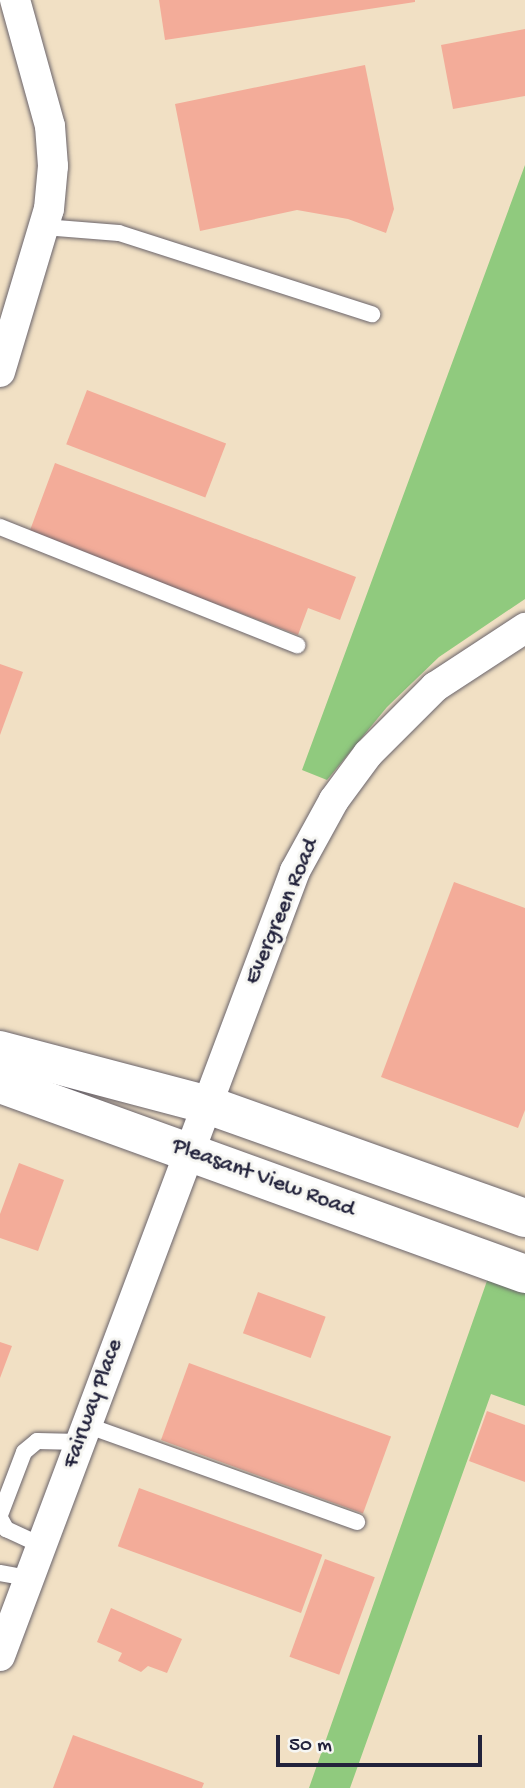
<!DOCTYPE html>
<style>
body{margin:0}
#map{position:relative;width:525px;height:1788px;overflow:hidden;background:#f1e0c4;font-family:"Gochi Hand",sans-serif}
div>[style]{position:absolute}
.green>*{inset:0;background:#90ca7e}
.building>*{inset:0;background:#f3ac99;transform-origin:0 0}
.roads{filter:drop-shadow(0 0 2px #6a646b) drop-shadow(0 0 2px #6a646b)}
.lane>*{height:16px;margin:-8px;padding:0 8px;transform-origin:8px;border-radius:8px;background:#fff}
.street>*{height:30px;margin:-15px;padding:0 15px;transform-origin:15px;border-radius:15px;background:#fff}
.secondary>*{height:38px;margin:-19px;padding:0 19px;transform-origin:19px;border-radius:19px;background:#fff}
span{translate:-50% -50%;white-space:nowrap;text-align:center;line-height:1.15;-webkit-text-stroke:6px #f6f6f2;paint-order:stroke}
.street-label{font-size:23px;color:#22223b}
.scale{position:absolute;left:276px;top:1735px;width:206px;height:32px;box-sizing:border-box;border:4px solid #22223b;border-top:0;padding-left:9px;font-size:21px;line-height:24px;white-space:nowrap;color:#22223b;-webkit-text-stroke:5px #f6f6f2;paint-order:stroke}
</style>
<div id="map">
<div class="green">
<i style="clip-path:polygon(525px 165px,525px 599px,439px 657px,387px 707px,327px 780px,302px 770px)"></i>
<i style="clip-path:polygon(488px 1278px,525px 1292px,525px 1406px,491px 1394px,350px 1788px,309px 1788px)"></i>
</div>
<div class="building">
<i style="clip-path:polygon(159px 0,415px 0,415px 2px,165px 40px)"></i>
<i style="clip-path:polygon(525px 29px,525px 96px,453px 109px,441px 45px)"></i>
<i style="clip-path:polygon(365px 65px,394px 209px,386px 233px,348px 219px,297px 210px,200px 231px,175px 104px)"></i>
<i style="left:87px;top:390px;width:149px;height:58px;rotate:21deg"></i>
<i style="clip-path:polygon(55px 463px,356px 577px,340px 620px,308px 608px,298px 635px,29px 533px)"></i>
<i style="clip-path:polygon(0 664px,23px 672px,0 735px)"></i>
<i style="clip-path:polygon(454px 882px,525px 908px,525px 1110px,518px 1128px,381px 1077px)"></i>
<i style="clip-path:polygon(19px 1163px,64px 1180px,38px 1251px,0 1238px,0 1214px)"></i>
<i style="left:258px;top:1292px;width:72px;height:44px;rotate:20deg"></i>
<i style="clip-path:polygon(0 1342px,12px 1346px,0 1378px)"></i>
<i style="left:189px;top:1363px;width:215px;height:82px;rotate:20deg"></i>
<i style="clip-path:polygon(487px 1411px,525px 1425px,525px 1482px,469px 1461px)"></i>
<i style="left:139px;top:1488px;width:195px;height:62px;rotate:20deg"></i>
<i style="left:325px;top:1559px;width:53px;height:104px;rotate:20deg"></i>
<i style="clip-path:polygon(111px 1608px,182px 1639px,167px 1673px,148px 1666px,141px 1672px,118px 1661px,122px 1653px,97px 1642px)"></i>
<i style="clip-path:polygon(73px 1735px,204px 1783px,202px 1788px,53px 1788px)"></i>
</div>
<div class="roads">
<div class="lane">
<i style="left:44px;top:227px;width:75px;rotate:4.6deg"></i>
<i style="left:119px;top:233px;width:266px;rotate:17.8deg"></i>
<i style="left:0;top:527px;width:320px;rotate:21.7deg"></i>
<i style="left:86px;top:1425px;width:288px;rotate:19.7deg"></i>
<i style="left:0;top:1515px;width:67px;rotate:-69.1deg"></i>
<i style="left:24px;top:1452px;width:17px;rotate:-40deg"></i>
<i style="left:37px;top:1441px;width:43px;rotate:1.3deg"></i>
<i style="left:0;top:1518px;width:13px;rotate:61deg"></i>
<i style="left:6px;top:1529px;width:38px;rotate:25deg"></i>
<i style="left:0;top:1573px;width:29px;rotate:10deg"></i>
</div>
<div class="street">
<i style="left:0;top:372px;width:170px;rotate:-73.3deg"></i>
<i style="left:49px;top:209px;width:43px;rotate:-84.7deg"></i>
<i style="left:53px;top:166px;width:40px;rotate:-94.3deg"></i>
<i style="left:50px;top:126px;width:131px;rotate:-105.5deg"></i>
<i style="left:0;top:1656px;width:839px;rotate:-69.4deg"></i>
<i style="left:295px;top:871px;width:81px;rotate:-61.2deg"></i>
<i style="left:334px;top:800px;width:57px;rotate:-53.5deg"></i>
<i style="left:368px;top:754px;width:95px;rotate:-45deg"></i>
<i style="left:435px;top:687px;width:108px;rotate:-33.2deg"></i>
</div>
<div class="secondary">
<i style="left:0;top:1050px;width:212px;rotate:14.8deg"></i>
<i style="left:205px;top:1104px;width:340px;rotate:19.6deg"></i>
<i style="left:0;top:1084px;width:558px;rotate:19.9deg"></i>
</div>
</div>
<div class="street-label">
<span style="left:283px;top:912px;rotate:-67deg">Evergreen Road</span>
<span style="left:263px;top:1179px;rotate:20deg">Pleasant View Road</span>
<span style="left:94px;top:1404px;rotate:-70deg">Fairway Place</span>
</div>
<div class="scale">50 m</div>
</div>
